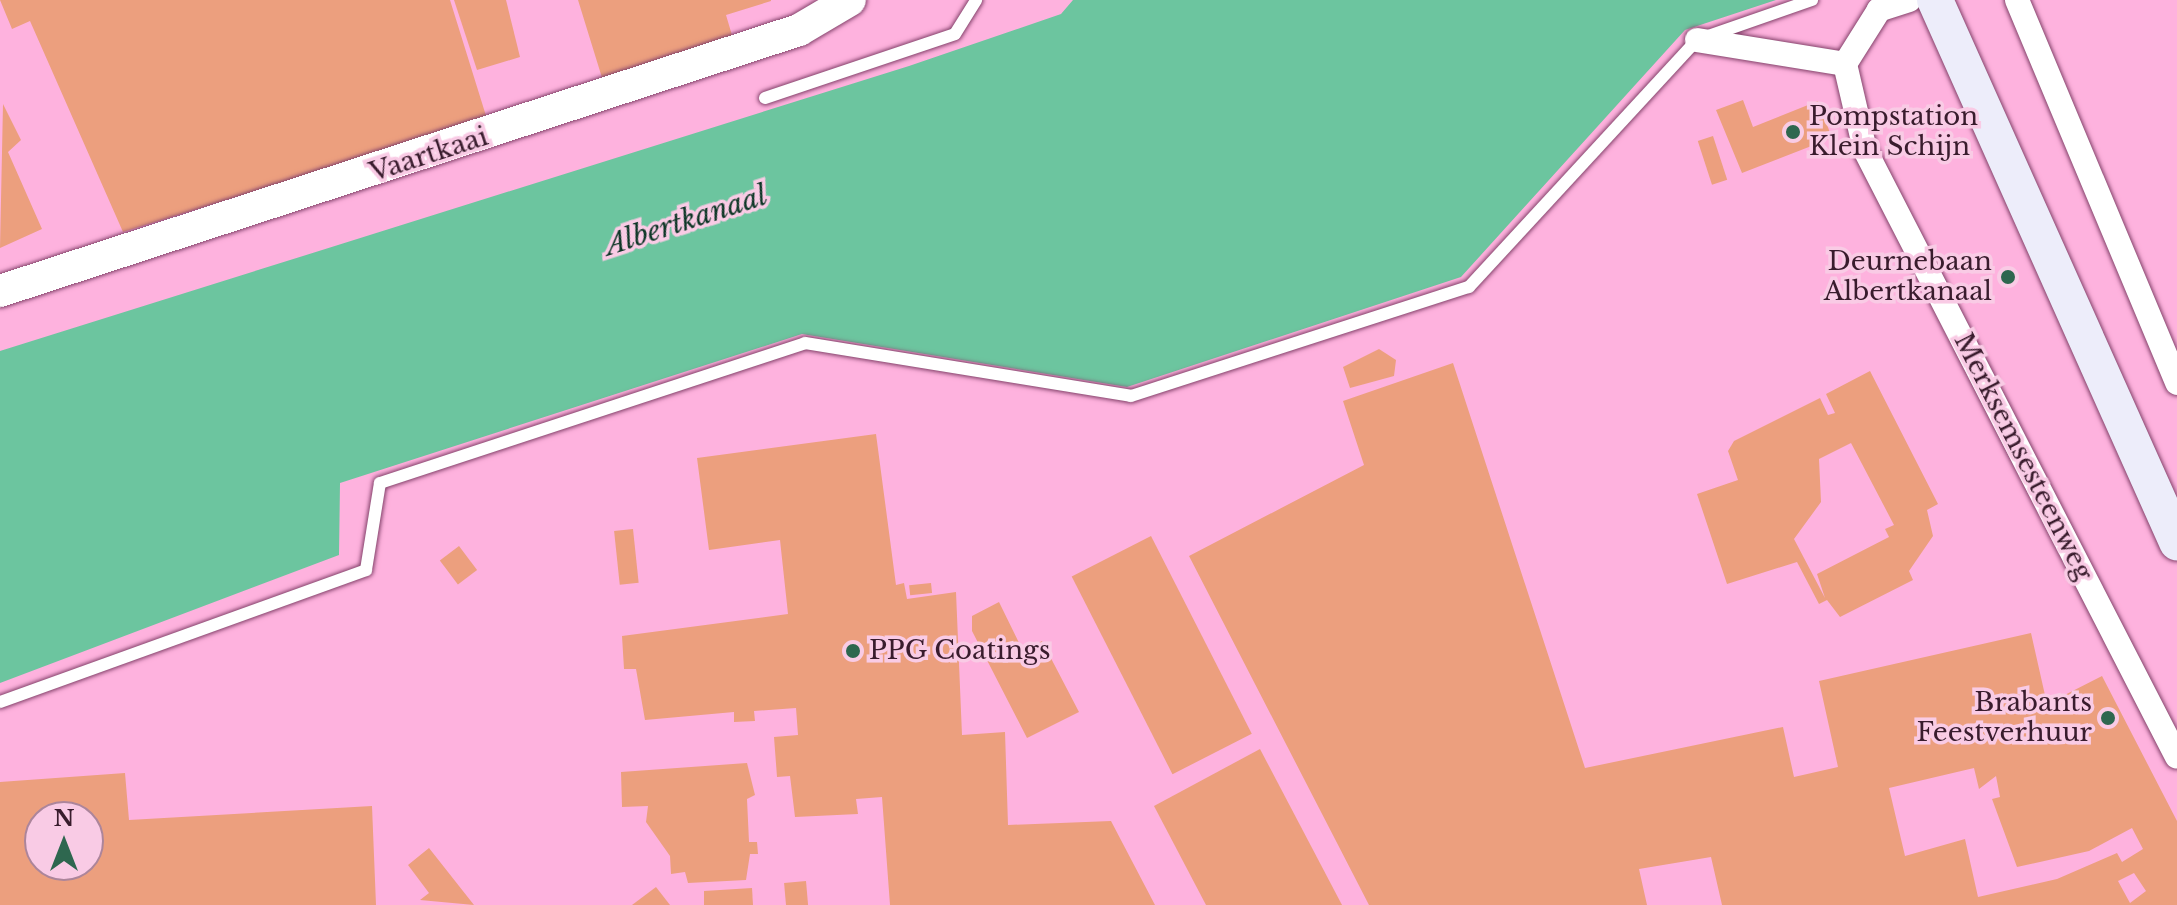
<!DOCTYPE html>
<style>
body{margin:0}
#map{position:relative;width:2177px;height:905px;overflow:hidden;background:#feb2de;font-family:"Libre Baskerville",serif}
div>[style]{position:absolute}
.water>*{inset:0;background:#6cc59f}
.building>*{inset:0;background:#ec9f7e;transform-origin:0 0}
.roads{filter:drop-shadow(0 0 2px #84426b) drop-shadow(0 0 2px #84426b)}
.service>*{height:12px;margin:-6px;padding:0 6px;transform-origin:6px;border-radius:6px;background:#fff}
.minor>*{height:24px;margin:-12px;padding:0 12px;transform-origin:12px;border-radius:12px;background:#fff}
.tertiary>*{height:32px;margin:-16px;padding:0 16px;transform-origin:16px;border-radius:16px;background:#fff}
.secondary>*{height:36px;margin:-18px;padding:0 18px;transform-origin:18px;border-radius:18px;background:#ededfa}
.dots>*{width:22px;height:22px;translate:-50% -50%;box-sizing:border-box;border:4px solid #f9cbe5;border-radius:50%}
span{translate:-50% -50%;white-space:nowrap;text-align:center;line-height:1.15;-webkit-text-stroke:7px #f9cbe5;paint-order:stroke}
.poi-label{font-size:26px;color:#391c2d}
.left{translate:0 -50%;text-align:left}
.right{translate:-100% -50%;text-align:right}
.street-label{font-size:26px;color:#391c2d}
.water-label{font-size:28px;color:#0d3626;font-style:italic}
.north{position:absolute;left:24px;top:801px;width:80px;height:80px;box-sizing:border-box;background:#f9cbe5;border:2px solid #ac859b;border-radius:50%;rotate:0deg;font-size:22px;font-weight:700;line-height:32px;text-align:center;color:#391c2d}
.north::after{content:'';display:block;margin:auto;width:28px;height:36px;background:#2e674f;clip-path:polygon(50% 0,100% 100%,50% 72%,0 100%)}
</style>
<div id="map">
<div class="water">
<i style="clip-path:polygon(1073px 0,1776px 0,1685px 30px,1461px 277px,1127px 387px,802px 334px,340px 483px,339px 555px,0 683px,0 351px,909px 66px,1061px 14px)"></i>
</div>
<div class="building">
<i style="clip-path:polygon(0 0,450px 0,487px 119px,123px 232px,30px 21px,12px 29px)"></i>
<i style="clip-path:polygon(454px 0,506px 0,520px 57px,477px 70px)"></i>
<i style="clip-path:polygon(578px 0,771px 0,771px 1px,726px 15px,734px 42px,603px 81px)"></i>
<i style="clip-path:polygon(1743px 100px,1753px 127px,1818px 101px,1832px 138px,1742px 173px,1716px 110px)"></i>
<i style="clip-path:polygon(3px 104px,21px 140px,8px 152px,42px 229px,0 248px)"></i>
<i style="left:1713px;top:136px;width:46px;height:16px;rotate:72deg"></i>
<i style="clip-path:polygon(1379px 349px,1396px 360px,1394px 376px,1350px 388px,1343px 367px)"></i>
<i style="clip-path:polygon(evenodd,1453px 363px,1585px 768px,1783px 727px,1794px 777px,1838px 767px,1819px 681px,2031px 633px,2047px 704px,2102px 676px,2177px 821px,2177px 905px,1722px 905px,1711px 857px,1639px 869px,1647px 905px,1369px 905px,1189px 556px,1364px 465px,1343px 401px,1453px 363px,1974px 768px,1979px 789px,1996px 776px,2000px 797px,1992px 799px,2017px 867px,2089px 851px,2132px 828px,2143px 849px,2122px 862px,2117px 853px,2057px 879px,1978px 897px,1965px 839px,1905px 856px,1889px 788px,1974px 768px,1453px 363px,2134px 873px,2146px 891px,2130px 903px,2118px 881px,2134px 873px)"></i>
<i style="clip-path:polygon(evenodd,1870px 371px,1938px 504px,1927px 510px,1933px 536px,1909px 571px,1913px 580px,1840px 617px,1827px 600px,1819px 604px,1797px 562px,1727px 584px,1697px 494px,1738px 480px,1728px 451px,1734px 441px,1820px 398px,1828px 415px,1835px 413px,1826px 394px,1870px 371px,1851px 443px,1894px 525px,1885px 529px,1889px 537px,1817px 574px,1825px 598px,1794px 539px,1821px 502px,1819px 459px,1851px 443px)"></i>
<i style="clip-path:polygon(876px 434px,896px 585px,904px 583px,907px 599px,956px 592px,962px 735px,1005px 732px,1008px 825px,1111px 821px,1155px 905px,890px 905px,882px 797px,856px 799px,858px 814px,795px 817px,790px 776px,777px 777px,774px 737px,798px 735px,796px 708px,754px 711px,755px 721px,734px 722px,734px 712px,645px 720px,636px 669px,624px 669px,622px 636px,788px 614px,780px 540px,709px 550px,697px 458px)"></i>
<i style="left:633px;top:529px;width:54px;height:19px;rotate:84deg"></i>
<i style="left:1151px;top:536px;width:222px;height:89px;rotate:63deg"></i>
<i style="left:459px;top:546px;width:30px;height:24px;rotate:53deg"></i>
<i style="left:931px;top:583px;width:10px;height:22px;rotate:84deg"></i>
<i style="clip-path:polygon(999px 602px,1023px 651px,1042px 641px,1079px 712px,1027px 738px,972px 631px,972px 616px)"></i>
<i style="clip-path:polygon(1260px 749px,1342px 905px,1206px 905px,1154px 806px)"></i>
<i style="clip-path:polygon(747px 763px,755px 795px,747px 799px,749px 842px,757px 842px,758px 854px,750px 854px,746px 880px,688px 883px,685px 872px,671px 874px,670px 856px,646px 822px,648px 806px,622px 807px,621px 772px)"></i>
<i style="clip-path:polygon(evenodd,125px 773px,129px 820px,372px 806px,376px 905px,0 905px,0 782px,125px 773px,40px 817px,88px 817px,88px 865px,40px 865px,40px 817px)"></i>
<i style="clip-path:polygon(429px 848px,474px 905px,420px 900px,429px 893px,408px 865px)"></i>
<i style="left:806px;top:881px;width:24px;height:22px;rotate:85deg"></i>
<i style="clip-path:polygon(656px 887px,670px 905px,632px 905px)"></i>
<i style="clip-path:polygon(752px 888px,753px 905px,704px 905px,704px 891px)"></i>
</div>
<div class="roads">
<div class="service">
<i style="left:765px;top:98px;width:200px;rotate:-18.6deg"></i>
<i style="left:955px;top:34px;width:40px;rotate:-58deg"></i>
<i style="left:0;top:702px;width:389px;rotate:-19.8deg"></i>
<i style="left:366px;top:570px;width:88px;rotate:-80.9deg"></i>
<i style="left:380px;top:483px;width:447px;rotate:-18.2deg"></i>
<i style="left:805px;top:343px;width:330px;rotate:9.2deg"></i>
<i style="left:1131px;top:396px;width:355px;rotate:-17.9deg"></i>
<i style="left:1469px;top:287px;width:336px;rotate:-47.3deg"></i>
<i style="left:1697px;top:40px;width:122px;rotate:-19.2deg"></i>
</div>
<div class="minor">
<i style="left:1909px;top:0;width:32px;rotate:162deg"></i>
<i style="left:1879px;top:10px;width:64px;rotate:122.2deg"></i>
<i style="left:1845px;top:64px;width:88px;rotate:76.9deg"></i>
<i style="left:1865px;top:150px;width:682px;rotate:62.8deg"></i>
<i style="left:2017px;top:0;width:415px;rotate:67.3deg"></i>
<i style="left:1697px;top:40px;width:150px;rotate:9.2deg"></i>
</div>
<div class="tertiary">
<i style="left:0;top:291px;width:841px;rotate:-18.09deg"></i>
<i style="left:799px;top:30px;width:59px;rotate:-30.5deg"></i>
</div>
<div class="secondary">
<i style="left:1935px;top:0;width:594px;rotate:65.94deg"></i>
</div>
</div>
<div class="dots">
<i style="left:1793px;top:132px;background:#2e674f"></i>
<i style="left:2008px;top:277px;background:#2e674f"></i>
<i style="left:853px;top:651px;background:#2e674f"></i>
<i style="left:2108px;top:718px;background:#2e674f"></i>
</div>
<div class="poi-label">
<span class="left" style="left:1809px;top:132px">Pompstation<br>Klein Schijn</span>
<span class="right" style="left:1992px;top:277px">Deurnebaan<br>Albertkanaal</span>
<span class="left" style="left:869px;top:651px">PPG Coatings</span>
<span class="right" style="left:2092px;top:718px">Brabants<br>Feestverhuur</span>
</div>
<div class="street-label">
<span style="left:429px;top:155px;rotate:-18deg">Vaartkaai</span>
<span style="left:2023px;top:457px;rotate:63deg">Merksemsesteenweg</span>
</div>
<div class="water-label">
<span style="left:686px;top:221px;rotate:-18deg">Albertkanaal</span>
</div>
<div class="north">N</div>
</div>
